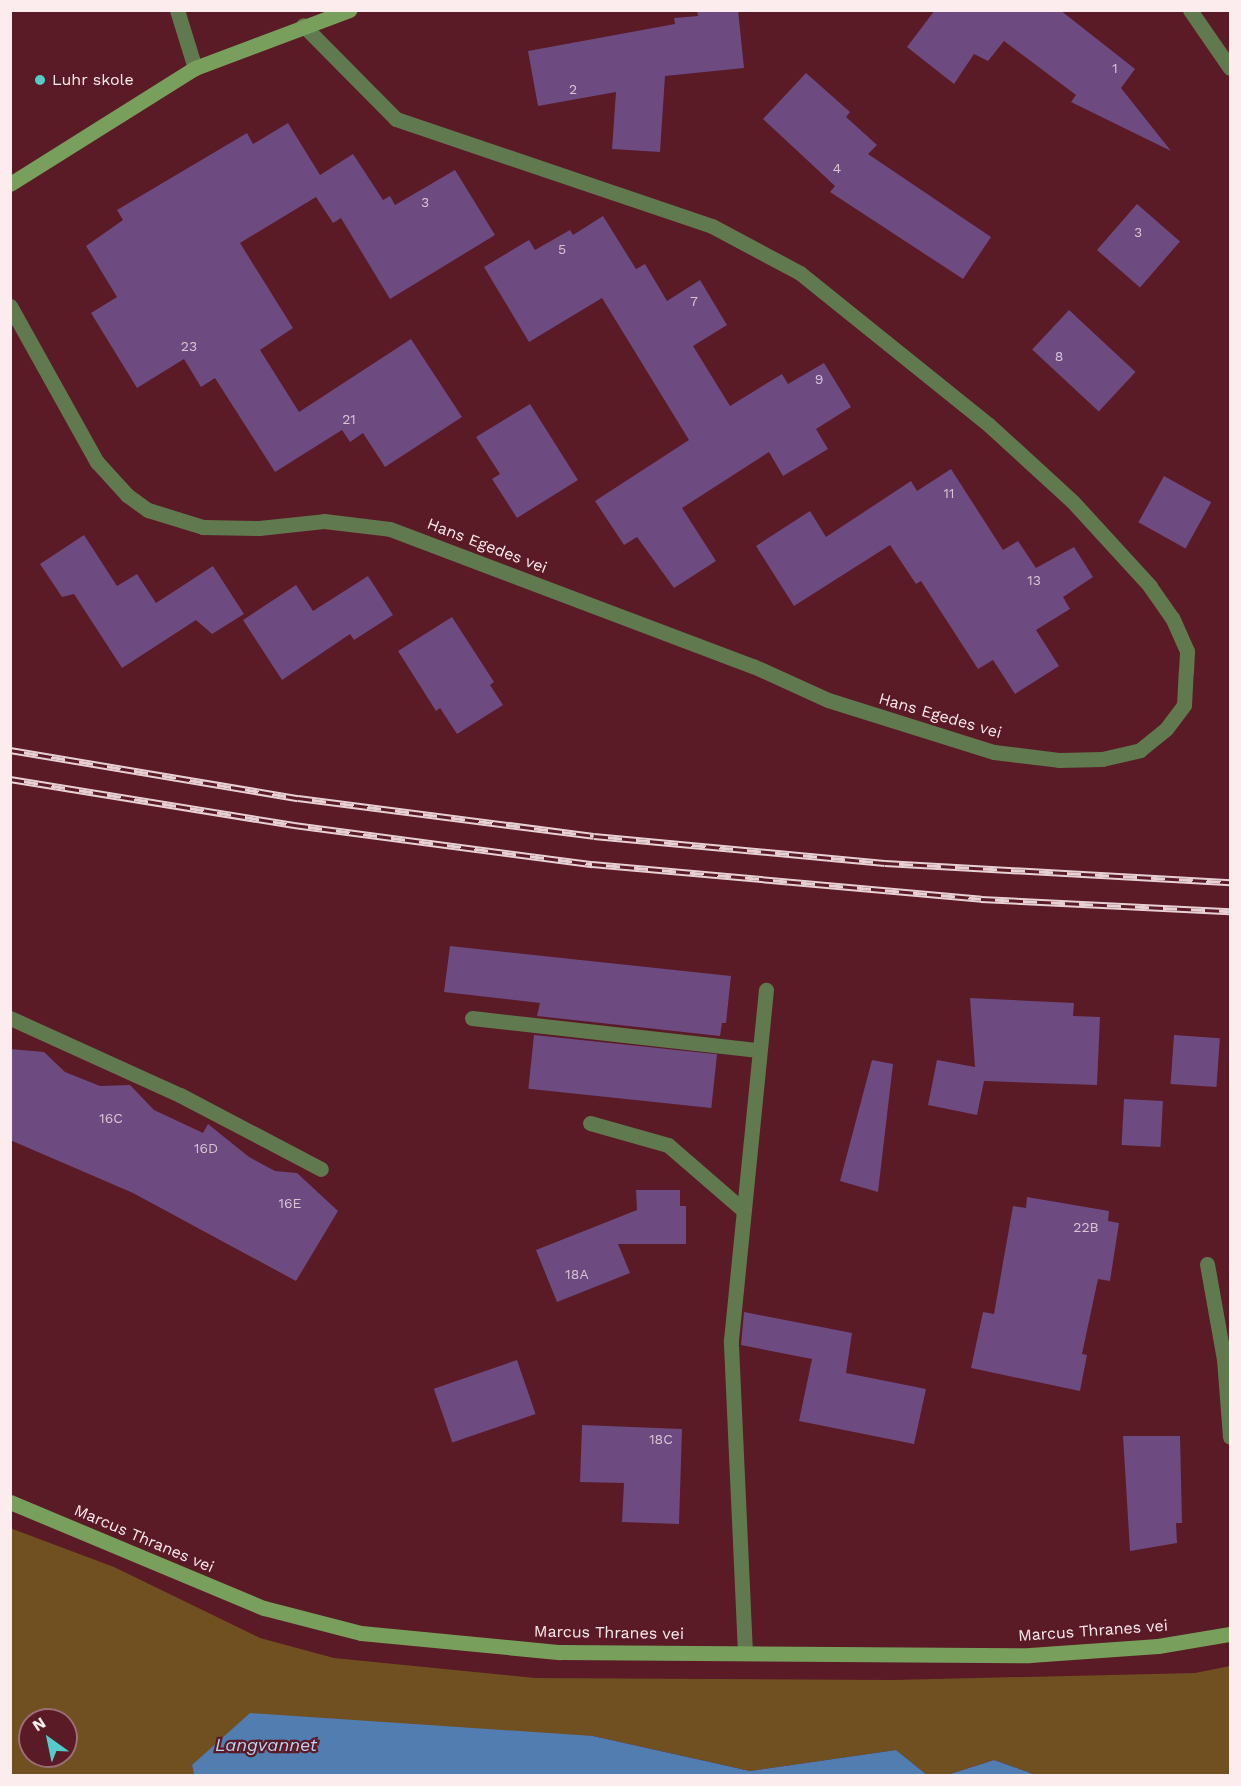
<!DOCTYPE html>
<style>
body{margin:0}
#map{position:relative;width:1241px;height:1786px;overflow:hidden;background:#5a1a26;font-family:"Work Sans",sans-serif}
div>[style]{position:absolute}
.green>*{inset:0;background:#704f20}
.water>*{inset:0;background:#517db0}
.building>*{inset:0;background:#6d4a80;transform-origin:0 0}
.lane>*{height:15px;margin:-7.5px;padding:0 7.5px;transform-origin:7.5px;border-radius:7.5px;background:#60794f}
.street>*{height:15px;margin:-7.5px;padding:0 7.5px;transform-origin:7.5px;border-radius:7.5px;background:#60794f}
.secondary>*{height:15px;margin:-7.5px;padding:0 7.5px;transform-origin:7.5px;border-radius:7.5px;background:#789f5c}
.rail>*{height:7px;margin-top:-3.5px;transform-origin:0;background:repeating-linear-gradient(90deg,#5a1a26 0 14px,#e8d1d4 0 28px);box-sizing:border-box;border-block:2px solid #e8d1d4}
.dots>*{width:16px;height:16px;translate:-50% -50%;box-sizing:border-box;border:3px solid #5a1a26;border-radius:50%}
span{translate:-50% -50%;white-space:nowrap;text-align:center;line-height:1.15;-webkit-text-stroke:4.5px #5a1a26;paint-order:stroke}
.number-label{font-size:14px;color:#d9c4d2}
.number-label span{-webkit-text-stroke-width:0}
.poi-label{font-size:16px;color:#fdeced}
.left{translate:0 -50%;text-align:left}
.street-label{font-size:16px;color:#fdeced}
.water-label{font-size:18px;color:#bbd4f2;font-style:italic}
.frame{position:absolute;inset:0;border:12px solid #fdeced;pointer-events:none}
.north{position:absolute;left:18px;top:1708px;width:60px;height:60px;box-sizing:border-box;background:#5a1a26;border:2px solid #9b6e76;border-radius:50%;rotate:327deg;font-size:16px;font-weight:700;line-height:24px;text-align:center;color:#fdeced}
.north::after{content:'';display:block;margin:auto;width:21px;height:27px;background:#53cdca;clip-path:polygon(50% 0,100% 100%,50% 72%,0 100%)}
</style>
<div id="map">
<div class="green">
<i style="clip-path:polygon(evenodd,10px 1528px,114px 1567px,260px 1638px,334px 1658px,535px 1678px,892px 1680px,1195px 1673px,1230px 1666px,1230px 1775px,1036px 1775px,994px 1760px,947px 1775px,927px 1775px,896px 1750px,750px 1771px,593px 1736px,192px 1765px,194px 1775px,11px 1775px,10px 1528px,30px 1720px,66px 1720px,66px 1756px,30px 1756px,30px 1720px)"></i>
</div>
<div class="water">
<i style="clip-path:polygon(250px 1713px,593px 1736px,750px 1771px,896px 1750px,927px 1775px,194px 1775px,192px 1765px)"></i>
<i style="clip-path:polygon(994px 1760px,1036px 1775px,947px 1775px)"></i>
</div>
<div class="building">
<i style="clip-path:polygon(697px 10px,738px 10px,744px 68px,665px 76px,660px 152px,612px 149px,616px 92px,538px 106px,528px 51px,675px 24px,674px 18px,698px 16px)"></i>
<i style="clip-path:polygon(935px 10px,1060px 10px,1135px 69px,1121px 88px,1171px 151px,1071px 102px,1076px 95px,1004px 41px,988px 61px,974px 54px,954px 84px,907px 47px)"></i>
<i style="clip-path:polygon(806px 73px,850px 112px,846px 117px,877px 145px,868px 154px,991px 237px,963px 279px,830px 192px,835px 186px,763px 119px)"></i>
<i style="clip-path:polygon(288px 123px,320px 175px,353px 154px,383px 200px,390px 196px,395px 205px,455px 170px,495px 235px,390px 299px,341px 218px,333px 223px,316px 197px,240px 243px,293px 328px,260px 350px,299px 412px,411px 339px,462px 417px,385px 467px,363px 433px,350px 442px,342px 430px,275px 472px,215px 378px,201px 387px,184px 359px,137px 388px,91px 313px,117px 297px,86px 246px,123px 220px,117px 210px,247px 133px,253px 144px)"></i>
<i style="left:1137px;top:204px;width:57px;height:61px;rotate:41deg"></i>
<i style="clip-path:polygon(603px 216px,636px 269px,645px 264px,667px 301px,700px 280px,727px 325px,693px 346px,730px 406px,782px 374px,788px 384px,824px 363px,851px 407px,816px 429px,828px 449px,783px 476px,769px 452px,682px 508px,716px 561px,674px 588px,637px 537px,624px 545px,595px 501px,689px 440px,602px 298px,529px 342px,484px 267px,529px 240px,535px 250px,570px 230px,573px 235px)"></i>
<i style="left:1069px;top:310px;width:91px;height:54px;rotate:43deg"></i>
<i style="clip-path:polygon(530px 404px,578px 480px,517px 518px,492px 479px,500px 474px,476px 437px)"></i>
<i style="clip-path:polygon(951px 469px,1003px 550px,1018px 541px,1036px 568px,1074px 547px,1093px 577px,1063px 597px,1070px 609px,1036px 630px,1059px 666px,1015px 694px,993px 660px,978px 669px,921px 581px,916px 584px,890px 545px,794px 606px,756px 546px,810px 511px,826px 537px,911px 481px,917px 491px)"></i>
<i style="left:1164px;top:476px;width:54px;height:53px;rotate:29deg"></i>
<i style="clip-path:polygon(84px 535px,117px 586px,137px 574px,156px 603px,213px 566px,244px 614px,212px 634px,196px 620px,122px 668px,74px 594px,62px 597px,40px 564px)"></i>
<i style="clip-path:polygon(368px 576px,393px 615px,354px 640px,350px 634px,282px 680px,243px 620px,296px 585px,313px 611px)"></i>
<i style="clip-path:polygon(452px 617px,494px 682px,490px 685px,503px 705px,457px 734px,440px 708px,436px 711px,398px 651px)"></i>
<i style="clip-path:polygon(450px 946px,731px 976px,726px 1023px,722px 1023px,720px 1036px,537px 1016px,540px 1003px,444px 992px)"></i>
<i style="clip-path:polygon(970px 998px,1074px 1003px,1073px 1016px,1100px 1017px,1097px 1085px,984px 1081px,977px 1115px,928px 1105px,937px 1060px,975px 1067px)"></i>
<i style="left:534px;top:1035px;width:184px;height:54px;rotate:6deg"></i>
<i style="left:1174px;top:1035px;width:46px;height:49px;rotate:4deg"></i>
<i style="clip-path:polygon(10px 1049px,44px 1052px,65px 1072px,100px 1086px,130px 1085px,154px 1110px,203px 1133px,208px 1124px,249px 1157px,275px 1171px,297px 1173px,338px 1211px,296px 1281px,133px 1193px,10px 1140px)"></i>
<i style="clip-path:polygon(872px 1060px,893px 1064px,878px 1192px,840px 1181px)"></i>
<i style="left:1124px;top:1099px;width:39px;height:46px;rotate:3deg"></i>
<i style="clip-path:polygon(636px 1190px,680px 1190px,680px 1206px,686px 1206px,686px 1244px,618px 1244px,630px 1273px,557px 1302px,536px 1250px,637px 1210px)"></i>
<i style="clip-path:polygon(1027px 1197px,1109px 1211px,1108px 1221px,1119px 1223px,1110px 1281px,1098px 1279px,1082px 1354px,1087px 1355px,1080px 1391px,971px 1368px,983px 1312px,994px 1314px,1013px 1206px,1026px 1208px)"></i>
<i style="clip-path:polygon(744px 1312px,852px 1333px,846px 1373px,926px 1389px,914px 1444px,799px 1421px,812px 1359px,741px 1345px)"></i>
<i style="left:517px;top:1360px;width:57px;height:88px;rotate:71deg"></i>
<i style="clip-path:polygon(582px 1425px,682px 1429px,679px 1524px,622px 1522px,624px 1483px,580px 1482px)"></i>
<i style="clip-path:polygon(1123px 1436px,1180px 1436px,1182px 1523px,1176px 1523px,1177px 1543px,1130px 1551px)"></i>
</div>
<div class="lane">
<i style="left:472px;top:1018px;width:288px;rotate:6.4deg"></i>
<i style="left:590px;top:1123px;width:81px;rotate:15.8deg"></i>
<i style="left:668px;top:1145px;width:98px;rotate:40.9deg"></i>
<i style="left:1207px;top:1264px;width:97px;rotate:79.9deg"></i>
<i style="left:1224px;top:1359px;width:78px;rotate:85.6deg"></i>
<i style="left:745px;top:1653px;width:313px;rotate:-92.6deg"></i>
<i style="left:731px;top:1340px;width:352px;rotate:-84.3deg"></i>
</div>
<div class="street">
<i style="left:177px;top:10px;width:61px;rotate:72.8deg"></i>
<i style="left:1190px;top:10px;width:70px;rotate:55.4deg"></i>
<i style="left:10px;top:306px;width:179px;rotate:60.9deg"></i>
<i style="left:97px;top:462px;width:45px;rotate:47.7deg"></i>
<i style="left:127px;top:495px;width:26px;rotate:36deg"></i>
<i style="left:148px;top:510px;width:58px;rotate:17.2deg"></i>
<i style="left:203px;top:527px;width:56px;rotate:1deg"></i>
<i style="left:259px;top:528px;width:65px;rotate:-6.1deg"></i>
<i style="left:324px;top:521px;width:66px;rotate:6.9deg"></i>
<i style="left:390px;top:529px;width:388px;rotate:20.7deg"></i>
<i style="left:753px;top:666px;width:82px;rotate:24.4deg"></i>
<i style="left:828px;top:700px;width:174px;rotate:17.4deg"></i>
<i style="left:994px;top:752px;width:65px;rotate:7deg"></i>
<i style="left:1059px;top:760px;width:43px;rotate:-1.3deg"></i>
<i style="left:1102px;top:759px;width:39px;rotate:-13deg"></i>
<i style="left:1140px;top:750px;width:33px;rotate:-39deg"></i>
<i style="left:1166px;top:729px;width:30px;rotate:-53deg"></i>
<i style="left:1184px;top:705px;width:34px;rotate:-87deg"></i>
<i style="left:1186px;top:671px;width:20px;rotate:-87deg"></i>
<i style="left:1187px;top:651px;width:36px;rotate:-114deg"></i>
<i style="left:1172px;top:618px;width:39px;rotate:-125deg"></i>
<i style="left:1150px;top:586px;width:115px;rotate:-132.5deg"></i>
<i style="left:1072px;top:501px;width:113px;rotate:-137.5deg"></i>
<i style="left:989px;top:425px;width:243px;rotate:-141.2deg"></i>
<i style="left:800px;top:273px;width:100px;rotate:-151.9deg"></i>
<i style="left:712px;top:226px;width:334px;rotate:-161.3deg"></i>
<i style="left:396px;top:119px;width:132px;rotate:-134.7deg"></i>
<i style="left:10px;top:1018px;width:187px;rotate:24.4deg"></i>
<i style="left:180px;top:1095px;width:159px;rotate:27.7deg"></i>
</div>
<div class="secondary">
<i style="left:10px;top:184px;width:218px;rotate:-32.1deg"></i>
<i style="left:195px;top:68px;width:165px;rotate:-20.6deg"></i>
<i style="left:10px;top:1502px;width:275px;rotate:22.7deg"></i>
<i style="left:264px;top:1608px;width:100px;rotate:14.5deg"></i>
<i style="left:361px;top:1633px;width:200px;rotate:5.5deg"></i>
<i style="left:560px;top:1652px;width:470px;rotate:0.4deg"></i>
<i style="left:1030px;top:1655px;width:128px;rotate:-4deg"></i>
<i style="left:1158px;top:1646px;width:73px;rotate:-9.5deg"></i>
</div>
<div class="rail">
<i style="left:10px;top:750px;width:292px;rotate:9.5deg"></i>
<i style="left:298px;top:798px;width:298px;rotate:7.3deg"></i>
<i style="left:594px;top:836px;width:292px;rotate:5.3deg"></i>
<i style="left:885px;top:863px;width:346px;rotate:3.2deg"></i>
<i style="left:10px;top:779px;width:288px;rotate:9.2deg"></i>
<i style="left:294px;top:825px;width:301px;rotate:7.5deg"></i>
<i style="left:592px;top:864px;width:391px;rotate:5.1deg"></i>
<i style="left:981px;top:899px;width:249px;rotate:2.8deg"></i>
</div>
<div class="dots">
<i style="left:40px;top:80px;background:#53cdca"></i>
</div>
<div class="number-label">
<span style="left:1115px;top:68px">1</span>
<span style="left:573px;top:89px">2</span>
<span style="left:837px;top:168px">4</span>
<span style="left:425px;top:202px">3</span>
<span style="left:1138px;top:232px">3</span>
<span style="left:562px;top:249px">5</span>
<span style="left:694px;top:301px">7</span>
<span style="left:189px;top:346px">23</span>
<span style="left:1059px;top:356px">8</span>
<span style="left:819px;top:379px">9</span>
<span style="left:349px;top:419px">21</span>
<span style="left:949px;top:493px">11</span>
<span style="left:1034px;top:580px">13</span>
<span style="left:111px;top:1118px">16C</span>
<span style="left:206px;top:1148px">16D</span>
<span style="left:290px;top:1203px">16E</span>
<span style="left:1086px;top:1227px">22B</span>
<span style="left:577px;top:1274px">18A</span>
<span style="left:661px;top:1439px">18C</span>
</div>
<div class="poi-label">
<span class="left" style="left:52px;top:80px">Luhr skole</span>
</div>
<div class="street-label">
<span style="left:487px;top:546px;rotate:21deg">Hans Egedes vei</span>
<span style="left:940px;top:716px;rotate:16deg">Hans Egedes vei</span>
<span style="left:144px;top:1539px;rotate:23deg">Marcus Thranes vei</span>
<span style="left:1093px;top:1631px;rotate:-4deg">Marcus Thranes vei</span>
<span style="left:609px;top:1633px;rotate:1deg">Marcus Thranes vei</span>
</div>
<div class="water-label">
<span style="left:266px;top:1745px">Langvannet</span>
</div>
<div class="frame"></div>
<div class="north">N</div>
</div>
